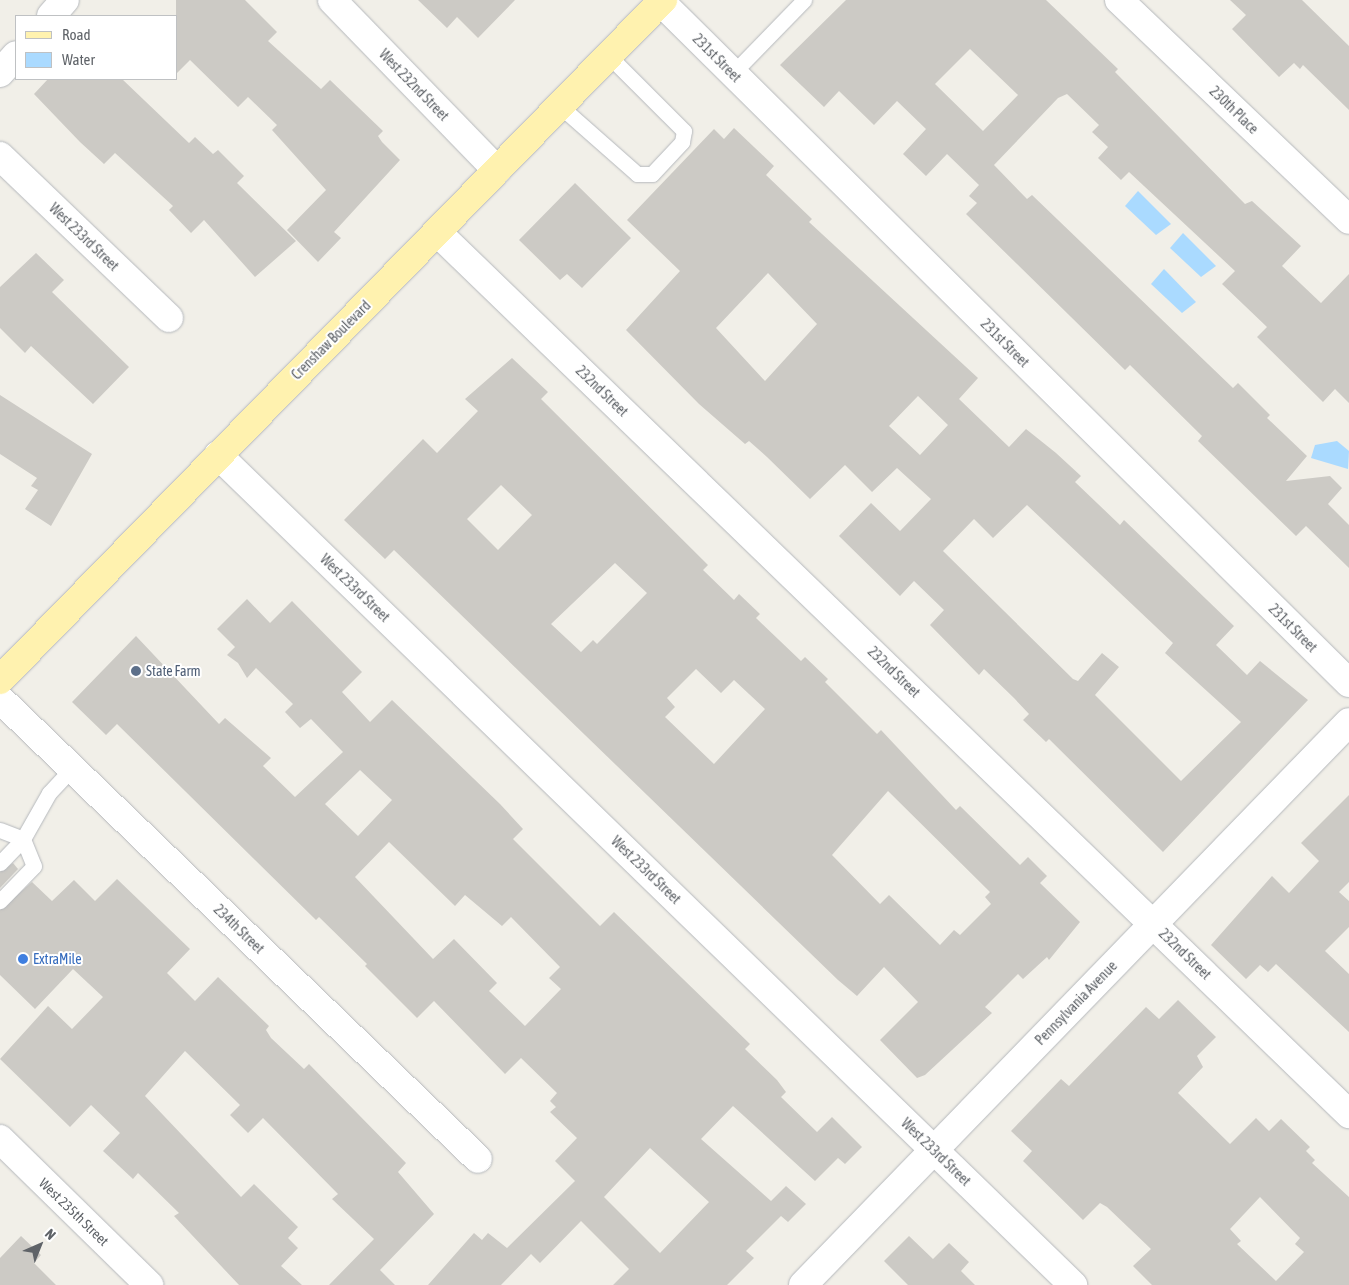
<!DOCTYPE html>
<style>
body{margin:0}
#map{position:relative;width:1349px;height:1285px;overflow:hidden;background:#f1efe8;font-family:"Asap Condensed",sans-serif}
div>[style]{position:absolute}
.water>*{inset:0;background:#aadaff}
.building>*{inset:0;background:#cccac5}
.roads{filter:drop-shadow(0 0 1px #b5b8bc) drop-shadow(0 0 1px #b5b8bc)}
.lane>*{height:15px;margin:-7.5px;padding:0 7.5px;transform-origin:7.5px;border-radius:7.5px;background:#fff}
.street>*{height:28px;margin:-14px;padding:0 14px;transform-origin:14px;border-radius:14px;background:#fff}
.secondary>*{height:28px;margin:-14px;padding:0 14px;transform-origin:14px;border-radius:14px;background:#fff}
.primary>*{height:28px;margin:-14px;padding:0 14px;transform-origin:14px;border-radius:14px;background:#fff2af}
.dots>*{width:14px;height:14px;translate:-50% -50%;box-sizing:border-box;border:2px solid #fff;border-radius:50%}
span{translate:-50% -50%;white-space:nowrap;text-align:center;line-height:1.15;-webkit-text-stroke:4px #fff;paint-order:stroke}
.street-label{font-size:14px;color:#5f6368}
.service-label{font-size:14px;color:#4e5e75}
.left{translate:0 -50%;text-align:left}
.shop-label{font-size:14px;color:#366cbe}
.legend{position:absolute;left:15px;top:15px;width:162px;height:65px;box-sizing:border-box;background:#fff;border:1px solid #bfc1c3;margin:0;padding:6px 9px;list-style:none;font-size:15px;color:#5f6368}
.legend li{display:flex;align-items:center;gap:10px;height:25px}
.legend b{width:25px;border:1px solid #bfc1c3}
.north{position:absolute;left:15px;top:1220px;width:50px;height:50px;-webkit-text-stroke:4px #fff;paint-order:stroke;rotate:44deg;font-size:14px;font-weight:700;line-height:20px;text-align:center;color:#5f6368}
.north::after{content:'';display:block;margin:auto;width:18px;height:22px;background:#5f6368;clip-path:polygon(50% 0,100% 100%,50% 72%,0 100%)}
</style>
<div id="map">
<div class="water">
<i style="clip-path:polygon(1138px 191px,1171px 224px,1156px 235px,1125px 206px)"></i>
<i style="clip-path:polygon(1183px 233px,1216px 266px,1201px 277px,1170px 248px)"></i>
<i style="clip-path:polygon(1164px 269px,1196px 302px,1182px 313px,1151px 284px)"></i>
<i style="clip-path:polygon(1337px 441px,1349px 451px,1348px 469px,1311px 458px,1315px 445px)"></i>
</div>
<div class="building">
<i style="clip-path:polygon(176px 0,245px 0,277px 32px,268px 41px,321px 89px,330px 80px,383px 131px,378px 136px,382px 142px,400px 160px,334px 232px,341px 238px,318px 262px,287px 230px,326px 190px,272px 130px,277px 125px,248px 97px,238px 107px,190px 60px,176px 74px)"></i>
<i style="clip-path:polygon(418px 0,515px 0,478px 38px,457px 17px,447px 28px)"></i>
<i style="clip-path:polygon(evenodd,846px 0,1046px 0,1118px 69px,1115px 72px,1245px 204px,1252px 201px,1301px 246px,1282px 266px,1321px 303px,1349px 274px,1349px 403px,1335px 389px,1323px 402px,1257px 337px,1267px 327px,1222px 284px,1235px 271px,1129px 172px,1121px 180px,1098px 158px,1108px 147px,1092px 132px,1099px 125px,1067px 94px,1058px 98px,994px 165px,1027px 199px,1032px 195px,1233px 388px,1238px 383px,1270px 415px,1267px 418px,1307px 456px,1286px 481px,1330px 476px,1342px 488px,1328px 504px,1349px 525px,1349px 568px,1306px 526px,1296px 536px,1198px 441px,1202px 436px,1130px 365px,1125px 370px,966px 214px,977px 203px,969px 196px,979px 185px,947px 154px,926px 176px,903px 154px,926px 129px,897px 101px,874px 125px,839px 91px,824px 107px,780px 65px,846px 0,970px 49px,1018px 95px,983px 131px,935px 84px,970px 49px)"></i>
<i style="clip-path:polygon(1230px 0,1302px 0,1349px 46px,1349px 110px,1303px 65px,1300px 69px,1294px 63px,1279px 77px,1232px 29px,1246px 15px)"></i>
<i style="clip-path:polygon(48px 79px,122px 79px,189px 143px,195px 137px,213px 154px,218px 150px,244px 176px,237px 183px,296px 241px,255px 277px,204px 220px,191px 233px,169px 210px,173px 206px,115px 153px,104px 164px,80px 142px,34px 94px)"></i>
<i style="clip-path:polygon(evenodd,734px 128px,774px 166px,766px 175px,812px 219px,809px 222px,978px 378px,959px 399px,1009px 447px,1026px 429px,1056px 453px,1081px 476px,1075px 482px,1120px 525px,1124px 520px,1234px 626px,1216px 645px,1247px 675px,1260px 661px,1308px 700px,1163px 852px,1049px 739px,1046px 742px,1023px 720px,1029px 714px,1014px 698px,984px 669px,979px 675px,930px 625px,944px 610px,914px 581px,900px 596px,839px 536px,871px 503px,900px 531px,931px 499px,897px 468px,872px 492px,845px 465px,810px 499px,767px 457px,749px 441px,745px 444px,699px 404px,626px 330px,680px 271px,627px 220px,714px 129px,724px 139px,734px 128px,768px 273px,817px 324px,765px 381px,716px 328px,768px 273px,734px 128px,918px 396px,948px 425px,920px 455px,889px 426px,918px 396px,734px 128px,1027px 505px,1173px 643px,1165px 653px,1241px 722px,1181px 781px,1095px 695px,1119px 667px,1102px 653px,1078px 681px,1073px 679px,943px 551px,974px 519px,993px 538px,1027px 505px)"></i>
<i style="clip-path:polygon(575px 183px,631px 238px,582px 288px,567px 274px,560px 280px,519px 240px)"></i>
<i style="clip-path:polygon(36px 253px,64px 280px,52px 292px,129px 367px,93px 404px,31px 346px,25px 353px,0 328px,0 287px)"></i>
<i style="clip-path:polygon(evenodd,512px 358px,548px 392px,541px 399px,708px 565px,703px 570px,734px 600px,739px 594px,760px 614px,756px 618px,801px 661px,805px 657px,828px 679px,825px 682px,877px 734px,881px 730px,956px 810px,960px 806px,1020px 865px,1028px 857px,1047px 876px,1040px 883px,1080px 922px,1049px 960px,1047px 957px,1023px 979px,1018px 974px,985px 1007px,992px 1013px,925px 1075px,917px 1078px,880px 1040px,918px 1002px,884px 967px,857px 996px,838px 980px,394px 550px,385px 559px,344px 520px,423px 439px,437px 453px,478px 411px,465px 399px,512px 358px,501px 485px,532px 515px,498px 550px,467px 519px,501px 485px,512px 358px,615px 563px,647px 593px,597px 644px,593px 640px,581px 652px,551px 624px,615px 563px,512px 358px,696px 669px,721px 693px,734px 680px,765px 709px,714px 764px,665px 717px,675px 707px,667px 698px,696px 669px,512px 358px,888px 791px,990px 892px,985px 897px,991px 904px,960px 935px,954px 930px,940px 945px,889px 895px,880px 904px,832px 855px,888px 791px)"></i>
<i style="clip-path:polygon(0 395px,92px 454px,51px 526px,25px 509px,38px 490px,31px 486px,37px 478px,0 454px)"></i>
<i style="clip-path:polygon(evenodd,247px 599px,270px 623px,292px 601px,362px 672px,342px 692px,370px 722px,392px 700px,500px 804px,523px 829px,513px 839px,600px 926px,614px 912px,750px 1044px,745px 1049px,777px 1080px,786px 1092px,781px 1097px,817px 1132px,832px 1117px,862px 1147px,845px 1164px,838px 1158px,815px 1181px,733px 1106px,701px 1139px,771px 1201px,786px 1186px,806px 1204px,788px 1222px,781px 1216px,746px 1251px,754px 1258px,727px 1285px,613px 1285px,629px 1269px,581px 1221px,540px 1263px,531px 1254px,501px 1285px,428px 1285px,474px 1233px,482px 1240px,488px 1233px,507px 1248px,575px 1181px,555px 1161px,577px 1138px,550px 1112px,556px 1107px,550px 1101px,557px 1093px,521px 1058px,505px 1074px,434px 1001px,417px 1018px,365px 966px,367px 964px,319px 917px,316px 920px,117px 724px,106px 735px,72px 702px,136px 636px,219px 724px,225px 718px,271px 758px,263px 766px,295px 797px,343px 752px,311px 719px,300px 728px,285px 712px,293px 704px,256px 668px,247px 678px,238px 663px,227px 655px,235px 647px,217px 629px,247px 599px,360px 770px,392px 800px,358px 836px,325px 804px,360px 770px,247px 599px,389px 842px,455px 906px,465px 895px,502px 926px,511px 917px,560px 967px,549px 978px,561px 989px,525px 1026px,489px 991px,497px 983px,454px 939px,433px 959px,355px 877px,389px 842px,247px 599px,650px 1148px,709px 1202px,660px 1253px,604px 1197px,650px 1148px)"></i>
<i style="clip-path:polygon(1349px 795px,1349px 882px,1339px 892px,1349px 901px,1349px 927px,1325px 951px,1349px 974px,1349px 1032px,1276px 964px,1268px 972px,1260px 965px,1246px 979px,1211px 945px,1272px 876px,1289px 893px,1319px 861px,1301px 843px)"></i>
<i style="clip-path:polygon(13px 863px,18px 869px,0 888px,0 872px)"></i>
<i style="clip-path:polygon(117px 879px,190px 949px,167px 973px,195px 1001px,218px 977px,269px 1026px,266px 1030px,271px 1038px,304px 1069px,309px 1064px,406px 1163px,398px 1172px,434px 1214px,380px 1270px,395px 1285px,329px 1285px,374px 1239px,332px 1199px,338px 1194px,263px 1118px,248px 1133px,230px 1115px,240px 1105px,185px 1051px,145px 1096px,241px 1197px,254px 1184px,298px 1227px,288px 1238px,298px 1248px,281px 1266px,302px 1285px,239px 1285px,174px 1216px,179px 1213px,138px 1173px,133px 1179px,103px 1151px,120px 1133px,91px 1105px,70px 1127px,0 1059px,48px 1006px,72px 1029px,103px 997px,73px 969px,35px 1009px,0 975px,0 910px,32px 882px,52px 901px,74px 880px,95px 901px)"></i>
<i style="clip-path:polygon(evenodd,1178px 1000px,1216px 1037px,1197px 1056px,1203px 1067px,1178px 1093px,1230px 1144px,1256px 1118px,1269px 1131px,1281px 1119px,1310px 1147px,1306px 1151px,1315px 1160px,1312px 1163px,1349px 1197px,1349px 1285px,1152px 1285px,1133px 1266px,1151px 1249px,1107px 1207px,1100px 1203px,1083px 1220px,1023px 1161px,1032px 1151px,1011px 1131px,1061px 1079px,1069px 1086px,1146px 1007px,1159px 1019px,1178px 1000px,1260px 1197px,1300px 1238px,1295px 1244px,1304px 1252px,1276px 1281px,1237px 1244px,1241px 1241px,1230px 1229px,1260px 1197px)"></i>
<i style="clip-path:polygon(21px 1236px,41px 1255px,34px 1263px,56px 1285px,0 1285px,0 1258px)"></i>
<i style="clip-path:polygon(909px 1236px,933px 1259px,949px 1243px,969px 1262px,961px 1271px,975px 1285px,908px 1285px,884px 1261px)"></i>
</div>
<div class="roads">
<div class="lane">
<i style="left:733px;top:73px;width:102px;rotate:-45.8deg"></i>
<i style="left:560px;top:106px;width:103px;rotate:41.4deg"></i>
<i style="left:637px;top:174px;width:15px"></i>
<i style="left:652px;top:174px;width:44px;rotate:-46.8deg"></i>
<i style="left:682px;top:142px;width:11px;rotate:-80deg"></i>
<i style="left:684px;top:131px;width:107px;rotate:-135deg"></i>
<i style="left:0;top:830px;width:25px;rotate:21deg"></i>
<i style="left:23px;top:839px;width:53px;rotate:-60.5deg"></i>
<i style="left:49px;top:793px;width:34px;rotate:-47deg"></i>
<i style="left:0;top:863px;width:33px;rotate:-46deg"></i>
<i style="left:23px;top:839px;width:29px;rotate:68deg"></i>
<i style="left:34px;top:866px;width:49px;rotate:134.2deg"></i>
</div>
<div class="street">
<i style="left:332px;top:0;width:237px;rotate:45.9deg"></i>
<i style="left:1119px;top:0;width:318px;rotate:43.7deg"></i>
<i style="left:661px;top:2px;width:968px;rotate:44.71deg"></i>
<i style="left:51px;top:16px;width:21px;rotate:-49deg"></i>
<i style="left:0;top:73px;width:24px;rotate:-48deg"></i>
<i style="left:0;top:156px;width:234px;rotate:43.8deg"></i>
<i style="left:437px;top:232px;width:1269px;rotate:44.04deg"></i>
<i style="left:218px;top:455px;width:1192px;rotate:44.15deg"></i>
<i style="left:0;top:699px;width:663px;rotate:43.9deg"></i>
</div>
<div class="secondary">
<i style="left:0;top:1139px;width:209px;rotate:44.4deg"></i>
<i style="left:803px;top:1285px;width:784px;rotate:-45.88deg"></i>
</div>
<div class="primary">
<i style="left:0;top:680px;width:950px;rotate:-45.73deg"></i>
</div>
</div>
<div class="dots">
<i style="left:136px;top:671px;background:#5c6f8a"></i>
<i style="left:23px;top:959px;background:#3f7fe0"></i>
</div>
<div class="street-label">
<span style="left:717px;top:58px;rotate:45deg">231st Street</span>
<span style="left:414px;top:85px;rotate:46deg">West 232nd Street</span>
<span style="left:1234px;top:110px;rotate:44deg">230th Place</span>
<span style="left:84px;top:237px;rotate:44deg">West 233rd Street</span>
<span style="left:331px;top:340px;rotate:-45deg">Crenshaw Boulevard</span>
<span style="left:1005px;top:343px;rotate:45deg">231st Street</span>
<span style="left:602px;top:391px;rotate:44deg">232nd Street</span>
<span style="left:355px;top:588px;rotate:44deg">West 233rd Street</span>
<span style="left:1293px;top:628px;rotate:45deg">231st Street</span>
<span style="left:894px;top:672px;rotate:44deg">232nd Street</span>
<span style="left:646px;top:870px;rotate:44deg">West 233rd Street</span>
<span style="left:239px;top:929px;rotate:44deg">234th Street</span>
<span style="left:1185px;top:954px;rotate:44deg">232nd Street</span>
<span style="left:1076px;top:1003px;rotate:-46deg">Pennsylvania Avenue</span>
<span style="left:936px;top:1152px;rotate:44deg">West 233rd Street</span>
<span style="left:74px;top:1212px;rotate:44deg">West 235th Street</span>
</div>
<div class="service-label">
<span class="left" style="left:146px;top:671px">State Farm</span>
</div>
<div class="shop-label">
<span class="left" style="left:33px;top:959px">ExtraMile</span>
</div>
<ul class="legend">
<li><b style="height:6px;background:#fff2af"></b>Road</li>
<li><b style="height:14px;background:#aadaff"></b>Water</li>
</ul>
<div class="north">N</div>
</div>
